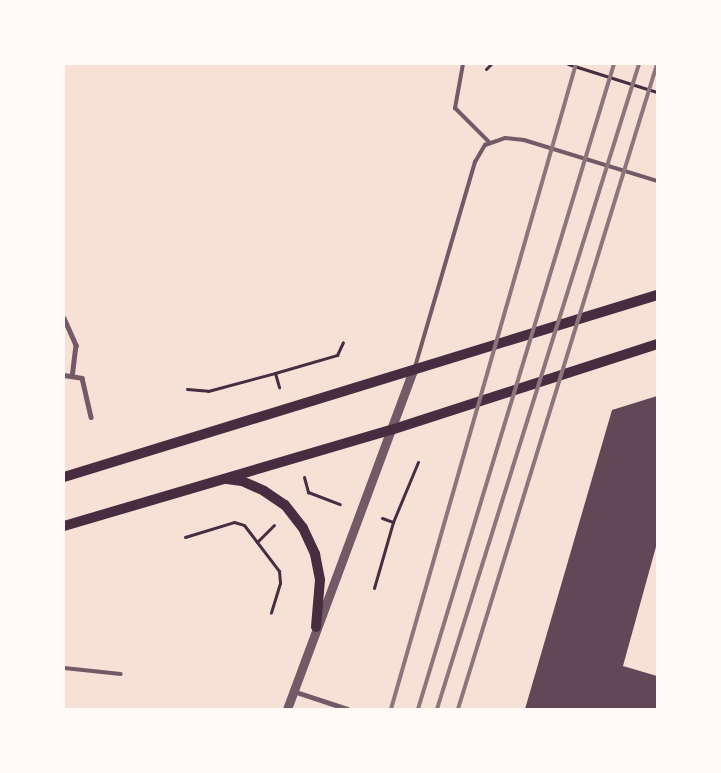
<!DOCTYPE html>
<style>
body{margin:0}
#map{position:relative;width:721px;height:773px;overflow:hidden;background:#f7e1d7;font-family:Quicksand,sans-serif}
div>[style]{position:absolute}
.building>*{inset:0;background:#644757}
.path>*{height:3px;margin:-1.5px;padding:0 1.5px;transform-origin:1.5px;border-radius:1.5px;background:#4a2c40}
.service>*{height:4px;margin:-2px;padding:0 2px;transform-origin:2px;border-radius:2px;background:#755966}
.pedestrian>*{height:4.5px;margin:-2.25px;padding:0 2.25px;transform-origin:2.25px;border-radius:2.25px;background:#755966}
.minor>*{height:5px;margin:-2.5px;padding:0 2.5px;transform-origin:2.5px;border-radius:2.5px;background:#755966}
.tertiary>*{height:9px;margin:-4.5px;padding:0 4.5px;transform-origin:4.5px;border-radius:4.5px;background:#755966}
.secondary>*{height:10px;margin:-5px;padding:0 5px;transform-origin:5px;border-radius:5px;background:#4a2c40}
.rail>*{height:4px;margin:-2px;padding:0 2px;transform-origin:2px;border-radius:2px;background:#8f747c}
span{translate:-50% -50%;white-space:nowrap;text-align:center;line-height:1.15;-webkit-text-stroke:4px #fffaf5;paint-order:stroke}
.frame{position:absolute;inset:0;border:65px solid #fffaf5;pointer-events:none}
</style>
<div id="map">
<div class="building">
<i style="clip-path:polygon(657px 396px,657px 543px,623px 666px,657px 676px,657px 709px,525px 709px,612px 410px)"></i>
</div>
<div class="path">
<i style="left:568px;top:64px;width:93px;rotate:17.5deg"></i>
<i style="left:486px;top:69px;width:7px;rotate:-45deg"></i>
<i style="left:275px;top:373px;width:15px;rotate:74deg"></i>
<i style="left:187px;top:389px;width:21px;rotate:5deg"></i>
<i style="left:208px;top:391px;width:69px;rotate:-15deg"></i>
<i style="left:275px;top:373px;width:65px;rotate:-16.2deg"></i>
<i style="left:337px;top:355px;width:14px;rotate:-65deg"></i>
<i style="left:304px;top:477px;width:16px;rotate:75deg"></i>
<i style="left:308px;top:492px;width:34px;rotate:21deg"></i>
<i style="left:382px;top:518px;width:12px;rotate:20deg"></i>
<i style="left:185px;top:537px;width:51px;rotate:-17deg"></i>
<i style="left:234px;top:522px;width:10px;rotate:17deg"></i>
<i style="left:244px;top:525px;width:58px;rotate:52.7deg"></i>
<i style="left:279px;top:571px;width:12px;rotate:85deg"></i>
<i style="left:280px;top:583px;width:31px;rotate:107deg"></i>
<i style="left:257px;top:542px;width:24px;rotate:-45deg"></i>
<i style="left:374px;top:588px;width:69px;rotate:-73.9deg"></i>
<i style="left:393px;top:522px;width:65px;rotate:-67.4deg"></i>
</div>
<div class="service">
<i style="left:463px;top:64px;width:45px;rotate:100.3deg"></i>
<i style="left:455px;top:108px;width:48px;rotate:45deg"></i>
<i style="left:415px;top:367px;width:214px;rotate:-73.7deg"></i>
<i style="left:475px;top:162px;width:20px;rotate:-60deg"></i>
<i style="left:485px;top:145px;width:21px;rotate:-19deg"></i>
<i style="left:505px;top:138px;width:19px;rotate:6deg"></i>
<i style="left:524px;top:140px;width:139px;rotate:17.1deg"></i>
<i style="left:64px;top:668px;width:57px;rotate:6deg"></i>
</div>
<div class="pedestrian">
<i style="left:64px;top:318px;width:30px;rotate:66deg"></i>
<i style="left:76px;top:345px;width:31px;rotate:97deg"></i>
<i style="left:64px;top:375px;width:18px;rotate:9deg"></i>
<i style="left:82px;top:378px;width:40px;rotate:77deg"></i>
</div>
<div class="minor">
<i style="left:293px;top:691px;width:57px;rotate:18.4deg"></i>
</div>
<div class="tertiary">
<i style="left:287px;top:709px;width:361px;rotate:-69.6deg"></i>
</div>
<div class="secondary">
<i style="left:64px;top:477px;width:620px;rotate:-17.06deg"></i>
<i style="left:227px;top:479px;width:15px;rotate:8deg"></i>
<i style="left:242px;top:481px;width:24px;rotate:24deg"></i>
<i style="left:264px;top:491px;width:25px;rotate:34deg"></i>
<i style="left:285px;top:505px;width:29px;rotate:52deg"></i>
<i style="left:303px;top:528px;width:29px;rotate:65deg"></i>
<i style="left:315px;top:554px;width:26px;rotate:79deg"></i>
<i style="left:320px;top:580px;width:47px;rotate:94.9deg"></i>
<i style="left:64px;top:526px;width:341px;rotate:-16.4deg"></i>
<i style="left:391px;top:430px;width:280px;rotate:-17.9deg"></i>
</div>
<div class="rail">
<i style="left:391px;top:709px;width:671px;rotate:-74deg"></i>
<i style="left:418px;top:709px;width:674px;rotate:-73.1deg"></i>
<i style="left:437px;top:709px;width:676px;rotate:-72.61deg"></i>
<i style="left:458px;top:709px;width:675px;rotate:-72.85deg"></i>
</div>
<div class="frame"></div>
</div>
